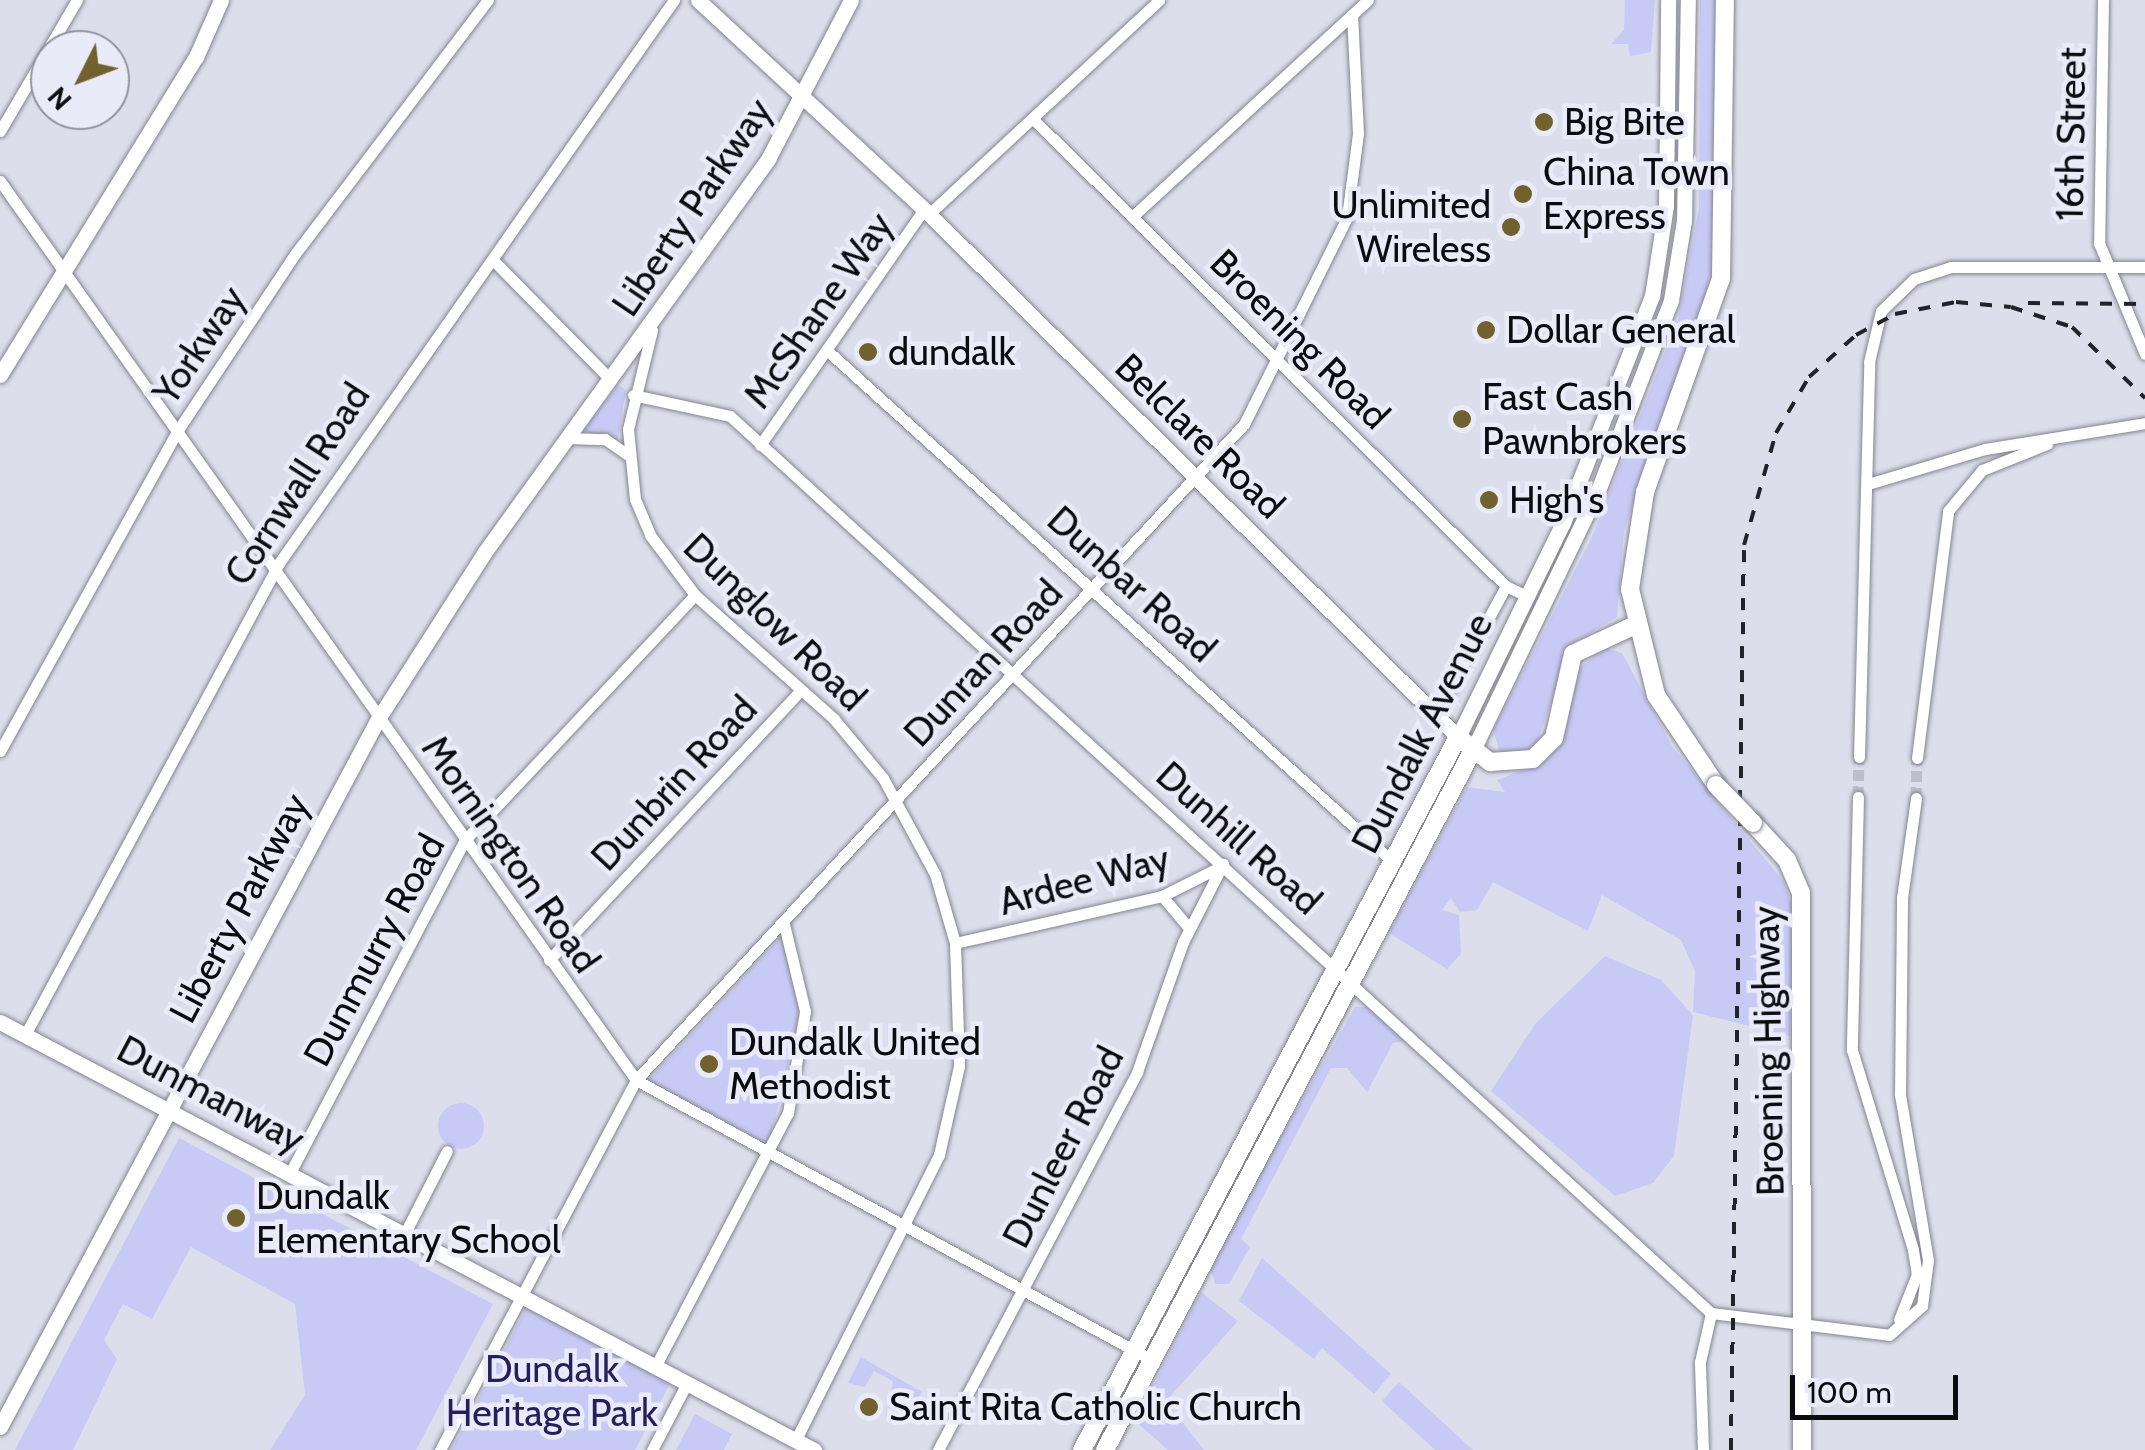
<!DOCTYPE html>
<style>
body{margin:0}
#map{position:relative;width:2145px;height:1450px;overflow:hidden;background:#dcdeeb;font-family:Cabin,sans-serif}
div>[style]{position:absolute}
.green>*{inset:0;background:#c8caf6}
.round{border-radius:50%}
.street-tunnel>*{height:11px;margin-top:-5.5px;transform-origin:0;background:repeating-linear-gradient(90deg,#bdbeca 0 11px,transparent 0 16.5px)}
.roads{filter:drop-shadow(0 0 2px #848591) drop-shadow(0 0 2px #848591)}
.street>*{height:11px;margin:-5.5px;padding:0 5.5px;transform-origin:5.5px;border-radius:5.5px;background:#fff}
.secondary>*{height:15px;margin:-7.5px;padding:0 7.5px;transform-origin:7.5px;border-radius:7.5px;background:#fff}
.primary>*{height:18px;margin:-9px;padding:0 9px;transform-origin:9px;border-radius:9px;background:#fff}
.rail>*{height:4px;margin-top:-2px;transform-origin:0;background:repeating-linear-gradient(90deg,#222328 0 12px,transparent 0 24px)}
.bridges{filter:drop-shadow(0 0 2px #848591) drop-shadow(0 0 2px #848591)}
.primary-bridge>*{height:18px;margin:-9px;padding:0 9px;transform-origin:9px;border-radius:9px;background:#fff}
.dots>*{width:28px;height:28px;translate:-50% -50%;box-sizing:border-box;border:5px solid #eaebf8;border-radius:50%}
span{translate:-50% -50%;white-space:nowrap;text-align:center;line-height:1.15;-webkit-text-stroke:9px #eaebf8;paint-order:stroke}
.poi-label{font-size:38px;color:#0b0c10}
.left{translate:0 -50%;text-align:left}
.right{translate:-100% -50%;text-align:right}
.street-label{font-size:38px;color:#0b0c10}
.park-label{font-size:38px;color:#251f5c}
.north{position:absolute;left:30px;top:30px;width:100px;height:100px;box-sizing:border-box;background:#eaebf8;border:2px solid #91929b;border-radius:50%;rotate:228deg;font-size:28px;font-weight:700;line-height:40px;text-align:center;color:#0b0c10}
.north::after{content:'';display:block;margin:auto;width:35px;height:45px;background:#70612e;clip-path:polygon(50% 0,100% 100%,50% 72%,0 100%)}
.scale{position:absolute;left:1790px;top:1375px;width:168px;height:45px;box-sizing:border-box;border:5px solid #0b0c10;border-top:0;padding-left:12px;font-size:30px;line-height:35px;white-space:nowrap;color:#0b0c10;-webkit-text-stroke:8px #eaebf8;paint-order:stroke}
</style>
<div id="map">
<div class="green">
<i style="clip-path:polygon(1625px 0,1655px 0,1651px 52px,1630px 56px,1628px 44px,1611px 44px,1624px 30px)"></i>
<i style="clip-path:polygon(1700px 0,1717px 0,1714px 274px,1624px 531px,1617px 617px,1573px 644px,1535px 747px,1501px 756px,1493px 730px,1592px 537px,1678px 319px,1699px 207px)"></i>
<i style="clip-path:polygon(618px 385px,626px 390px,617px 444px,583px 430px)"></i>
<i style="clip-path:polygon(1605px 648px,1622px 653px,1672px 746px,1784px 882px,1793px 910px,1790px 1036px,1693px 1012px,1695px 971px,1681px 940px,1602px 895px,1588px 931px,1493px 882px,1477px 910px,1460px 912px,1451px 898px,1442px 910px,1459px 915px,1461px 954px,1447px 969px,1389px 933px,1467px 787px,1505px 792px,1497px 780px,1545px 761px,1575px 672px)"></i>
<i style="clip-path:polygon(781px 937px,801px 1009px,768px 1148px,648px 1081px)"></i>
<i style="clip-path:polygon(1605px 956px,1661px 980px,1693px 1015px,1674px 1156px,1653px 1183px,1615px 1196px,1491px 1091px,1535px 1024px)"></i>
<i style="clip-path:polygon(1355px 1007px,1370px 1007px,1405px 1041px,1393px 1043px,1367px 1092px,1347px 1068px,1331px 1068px,1241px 1239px,1250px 1247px,1229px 1284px,1215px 1284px,1209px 1263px)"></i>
<i class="round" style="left:438px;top:1103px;width:46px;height:46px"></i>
<i style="clip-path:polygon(179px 1138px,493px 1304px,416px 1450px,270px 1450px,305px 1395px,295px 1304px,191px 1247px,152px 1319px,123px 1304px,104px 1340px,117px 1359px,73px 1450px,15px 1450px)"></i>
<i style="clip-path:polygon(1262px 1258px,1391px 1374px,1374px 1394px,1322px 1348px,1314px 1359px,1239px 1301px)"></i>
<i style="clip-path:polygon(1201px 1292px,1238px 1321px,1166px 1401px,1204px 1450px,1168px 1450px,1135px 1421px)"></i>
<i style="clip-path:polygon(527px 1307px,671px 1382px,635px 1450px,451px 1450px)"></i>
<i style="clip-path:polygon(861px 1357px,922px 1392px,901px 1424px,886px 1416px,893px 1381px,874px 1371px,865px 1387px,848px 1383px)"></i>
<i style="clip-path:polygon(1399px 1382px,1473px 1450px,1435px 1450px,1382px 1401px)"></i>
<i style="clip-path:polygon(695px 1414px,732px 1434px,724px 1450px,676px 1450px)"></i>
</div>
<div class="street-tunnel">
<i style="left:1858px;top:797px;width:40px;rotate:-88.6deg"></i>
<i style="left:1916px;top:798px;width:40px;rotate:-88.6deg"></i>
</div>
<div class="roads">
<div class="street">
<i style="left:2103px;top:0;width:243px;rotate:90.9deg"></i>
<i style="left:2099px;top:243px;width:120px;rotate:67.5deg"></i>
<i style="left:1032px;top:118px;width:666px;rotate:44.64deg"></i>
<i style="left:1506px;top:586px;width:25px;rotate:26deg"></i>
<i style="left:0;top:131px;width:152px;rotate:-59.6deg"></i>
<i style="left:0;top:181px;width:1101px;rotate:54.72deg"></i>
<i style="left:636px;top:1080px;width:587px;rotate:28.49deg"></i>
<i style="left:929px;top:214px;width:314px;rotate:-42.9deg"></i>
<i style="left:1133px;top:216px;width:319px;rotate:-42.6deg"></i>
<i style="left:494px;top:261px;width:167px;rotate:45.5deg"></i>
<i style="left:652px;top:330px;width:102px;rotate:103.6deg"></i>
<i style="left:628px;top:429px;width:70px;rotate:84.3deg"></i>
<i style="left:635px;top:499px;width:39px;rotate:67deg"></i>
<i style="left:650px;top:535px;width:75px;rotate:53.1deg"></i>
<i style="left:695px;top:595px;width:186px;rotate:41.7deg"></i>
<i style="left:834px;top:719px;width:77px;rotate:50.3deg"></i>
<i style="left:883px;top:778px;width:109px;rotate:61.6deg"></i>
<i style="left:935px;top:874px;width:72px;rotate:73.8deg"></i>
<i style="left:955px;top:943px;width:123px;rotate:88.1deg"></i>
<i style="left:959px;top:1066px;width:91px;rotate:102.7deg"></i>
<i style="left:939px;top:1155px;width:320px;rotate:116.7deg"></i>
<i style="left:830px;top:353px;width:758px;rotate:42.11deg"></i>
<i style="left:633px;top:395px;width:99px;rotate:12.2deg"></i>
<i style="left:730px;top:416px;width:1329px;rotate:42.44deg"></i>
<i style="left:1711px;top:1313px;width:179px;rotate:7deg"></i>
<i style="left:1889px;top:1335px;width:44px;rotate:-41.3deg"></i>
<i style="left:1922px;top:1306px;width:46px;rotate:-82.6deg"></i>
<i style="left:1928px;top:1260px;width:167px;rotate:-99.6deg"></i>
<i style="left:1900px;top:1095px;width:197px;rotate:-89.4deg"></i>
<i style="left:1902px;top:898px;width:101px;rotate:-82deg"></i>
<i style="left:567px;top:438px;width:38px;rotate:2deg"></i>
<i style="left:605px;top:439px;width:28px;rotate:35deg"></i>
<i style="left:760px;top:445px;width:287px;rotate:-55.2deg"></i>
<i style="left:1868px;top:484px;width:122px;rotate:-16.7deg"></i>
<i style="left:1985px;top:449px;width:162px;rotate:-9.2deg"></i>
<i style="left:1436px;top:714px;width:146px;rotate:-61.3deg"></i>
<i style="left:0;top:751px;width:363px;rotate:-61deg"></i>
<i style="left:176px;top:433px;width:215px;rotate:-56.4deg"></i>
<i style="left:295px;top:254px;width:319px;rotate:-52.8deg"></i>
<i style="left:1859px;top:757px;width:395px;rotate:-88.5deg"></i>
<i style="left:1869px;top:362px;width:52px;rotate:-76.8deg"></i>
<i style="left:1881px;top:311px;width:46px;rotate:-44.1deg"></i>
<i style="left:1914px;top:279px;width:39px;rotate:-18deg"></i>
<i style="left:1951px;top:267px;width:194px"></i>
<i style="left:1917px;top:758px;width:249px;rotate:-82.8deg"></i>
<i style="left:1948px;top:511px;width:53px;rotate:-50.3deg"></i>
<i style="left:1982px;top:470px;width:70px;rotate:-21.8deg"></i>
<i style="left:1858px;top:797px;width:253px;rotate:91.4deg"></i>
<i style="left:1852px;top:1050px;width:209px;rotate:73deg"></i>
<i style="left:1913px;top:1250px;width:24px;rotate:81deg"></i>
<i style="left:1917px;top:1274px;width:49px;rotate:111.4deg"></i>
<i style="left:1162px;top:896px;width:42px;rotate:49.8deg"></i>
<i style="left:955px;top:943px;width:212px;rotate:-12.8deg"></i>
<i style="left:1162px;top:896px;width:65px;rotate:-26.6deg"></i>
<i style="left:549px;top:960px;width:369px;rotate:-47deg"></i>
<i style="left:25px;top:1035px;width:536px;rotate:-61.71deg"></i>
<i style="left:279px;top:563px;width:688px;rotate:-54.95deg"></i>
<i style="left:290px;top:1173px;width:375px;rotate:-62.3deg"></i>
<i style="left:464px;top:841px;width:337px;rotate:-46.8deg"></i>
<i style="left:404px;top:1235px;width:94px;rotate:-62.9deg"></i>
<i style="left:655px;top:1367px;width:287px;rotate:-62.4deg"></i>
<i style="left:788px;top:1113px;width:103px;rotate:-80.5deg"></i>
<i style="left:805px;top:1011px;width:89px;rotate:-103.6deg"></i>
<i style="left:440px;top:1450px;width:419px;rotate:-62.1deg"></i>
<i style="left:636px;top:1080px;width:894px;rotate:-47.17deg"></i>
<i style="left:1244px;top:424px;width:231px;rotate:-63.5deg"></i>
<i style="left:1347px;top:217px;width:85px;rotate:-82.5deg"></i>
<i style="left:1358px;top:133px;width:118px;rotate:-92.9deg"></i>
<i style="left:652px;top:1450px;width:76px;rotate:-62.4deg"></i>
<i style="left:938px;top:1450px;width:427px;rotate:-62.2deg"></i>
<i style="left:1137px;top:1072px;width:138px;rotate:-70.5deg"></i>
<i style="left:1183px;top:942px;width:88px;rotate:-62.9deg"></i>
<i style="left:1703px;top:1450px;width:88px;rotate:-92deg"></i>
<i style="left:1700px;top:1362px;width:50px;rotate:-77.3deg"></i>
</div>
<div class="secondary">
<i style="left:698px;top:0;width:315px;rotate:42.8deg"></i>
<i style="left:929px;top:214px;width:744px;rotate:44.67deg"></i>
<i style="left:1458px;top:737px;width:238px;rotate:-63.9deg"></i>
<i style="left:1563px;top:523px;width:244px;rotate:-68.6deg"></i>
<i style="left:1652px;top:296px;width:91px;rotate:-81.2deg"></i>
<i style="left:1666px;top:206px;width:206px;rotate:-89.4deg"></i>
<i style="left:0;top:375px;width:374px;rotate:-58.4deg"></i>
<i style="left:196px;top:57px;width:62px;rotate:-66.3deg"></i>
<i style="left:1472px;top:752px;width:293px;rotate:-64.3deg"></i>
<i style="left:1599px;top:488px;width:201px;rotate:-69deg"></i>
<i style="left:1671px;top:300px;width:80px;rotate:-80.7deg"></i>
<i style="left:1684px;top:221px;width:221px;rotate:-89deg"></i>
<i style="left:0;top:1022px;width:920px;rotate:27.74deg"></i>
<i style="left:0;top:1427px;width:803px;rotate:-61.9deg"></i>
<i style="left:378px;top:719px;width:197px;rotate:-57.4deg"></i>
<i style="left:484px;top:553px;width:486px;rotate:-54.2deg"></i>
<i style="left:768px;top:159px;width:179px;rotate:-62.4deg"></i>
</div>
<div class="primary">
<i style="left:1716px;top:785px;width:108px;rotate:-123.7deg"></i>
<i style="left:1656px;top:695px;width:109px;rotate:-103.8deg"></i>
<i style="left:1630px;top:589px;width:98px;rotate:-81.2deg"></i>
<i style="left:1645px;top:492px;width:226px;rotate:-70.4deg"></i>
<i style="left:1721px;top:279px;width:279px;rotate:-89.2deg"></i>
<i style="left:1753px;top:823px;width:50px;rotate:47.4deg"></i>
<i style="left:1787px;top:860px;width:36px;rotate:67deg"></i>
<i style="left:1801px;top:893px;width:557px;rotate:89.9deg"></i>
<i style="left:1082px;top:1450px;width:806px;rotate:-62.2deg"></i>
<i style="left:1458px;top:737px;width:41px;rotate:38deg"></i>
<i style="left:1490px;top:762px;width:43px;rotate:-4deg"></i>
<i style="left:1533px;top:759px;width:30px;rotate:-45deg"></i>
<i style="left:1554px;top:738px;width:86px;rotate:-77.3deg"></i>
<i style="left:1573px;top:654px;width:66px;rotate:-25deg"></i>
<i style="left:1105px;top:1450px;width:789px;rotate:-62.27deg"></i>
</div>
</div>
<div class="rail">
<i style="left:2028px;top:303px;width:117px;rotate:0.5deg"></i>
<i style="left:1731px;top:1450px;width:905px;rotate:-89.18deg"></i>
<i style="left:1744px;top:545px;width:116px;rotate:-74.1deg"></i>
<i style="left:1776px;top:433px;width:65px;rotate:-59.5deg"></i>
<i style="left:1809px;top:377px;width:63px;rotate:-41.8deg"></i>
<i style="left:1856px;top:335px;width:44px;rotate:-28.3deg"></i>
<i style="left:1895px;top:314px;width:62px;rotate:-11.1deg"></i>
<i style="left:1956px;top:302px;width:55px;rotate:5.2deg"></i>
<i style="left:2011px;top:307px;width:64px;rotate:18.2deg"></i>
<i style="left:2072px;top:327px;width:102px;rotate:44.2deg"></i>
</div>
<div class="bridges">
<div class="primary-bridge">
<i style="left:1716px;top:785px;width:53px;rotate:45.8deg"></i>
</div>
</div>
<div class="dots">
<i style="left:1544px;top:122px;background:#70612e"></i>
<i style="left:1523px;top:194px;background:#70612e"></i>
<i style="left:1511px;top:227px;background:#70612e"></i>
<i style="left:1486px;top:330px;background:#70612e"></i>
<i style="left:868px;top:352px;background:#70612e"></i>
<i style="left:1462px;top:419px;background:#70612e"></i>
<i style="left:1489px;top:500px;background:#70612e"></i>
<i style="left:709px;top:1064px;background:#70612e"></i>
<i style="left:236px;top:1218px;background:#70612e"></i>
<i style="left:869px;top:1407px;background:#70612e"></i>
</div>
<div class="poi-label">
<span class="left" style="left:1564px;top:122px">Big Bite</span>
<span class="left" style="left:1543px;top:194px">China Town<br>Express</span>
<span class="right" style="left:1491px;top:227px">Unlimited<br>Wireless</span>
<span class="left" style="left:1506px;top:330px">Dollar General</span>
<span class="left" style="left:888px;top:352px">dundalk</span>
<span class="left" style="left:1482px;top:419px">Fast Cash<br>Pawnbrokers</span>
<span class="left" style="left:1509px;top:500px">High's</span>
<span class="left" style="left:729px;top:1064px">Dundalk United<br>Methodist</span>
<span class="left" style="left:256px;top:1218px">Dundalk<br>Elementary School</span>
<span class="left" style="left:889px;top:1407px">Saint Rita Catholic Church</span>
</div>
<div class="street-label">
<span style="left:2071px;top:134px;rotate:-89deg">16th Street</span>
<span style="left:692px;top:207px;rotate:-56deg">Liberty Parkway</span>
<span style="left:818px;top:310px;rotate:-55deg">McShane Way</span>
<span style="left:1300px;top:339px;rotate:45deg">Broening Road</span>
<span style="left:199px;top:345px;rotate:-56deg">Yorkway</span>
<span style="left:1200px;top:436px;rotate:44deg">Belclare Road</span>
<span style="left:297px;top:484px;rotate:-57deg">Cornwall Road</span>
<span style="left:1132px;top:584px;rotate:42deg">Dunbar Road</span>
<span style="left:775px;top:622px;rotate:44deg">Dunglow Road</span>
<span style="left:983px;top:663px;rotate:-47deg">Dunran Road</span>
<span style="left:1422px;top:733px;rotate:-63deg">Dundalk Avenue</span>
<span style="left:674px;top:783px;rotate:-47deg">Dunbrin Road</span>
<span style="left:1239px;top:838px;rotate:42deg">Dunhill Road</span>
<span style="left:511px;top:854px;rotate:55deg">Mornington Road</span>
<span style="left:1084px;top:880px;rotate:-15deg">Ardee Way</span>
<span style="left:239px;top:908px;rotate:-62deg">Liberty Parkway</span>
<span style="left:374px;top:950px;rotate:-62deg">Dunmurry Road</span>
<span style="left:1768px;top:1051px;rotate:-91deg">Broening Highway</span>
<span style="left:211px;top:1094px;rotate:28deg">Dunmanway</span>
<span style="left:1063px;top:1147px;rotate:-63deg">Dunleer Road</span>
</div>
<div class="park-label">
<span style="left:552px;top:1391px">Dundalk<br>Heritage Park</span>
</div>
<div class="north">N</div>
<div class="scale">100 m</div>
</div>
